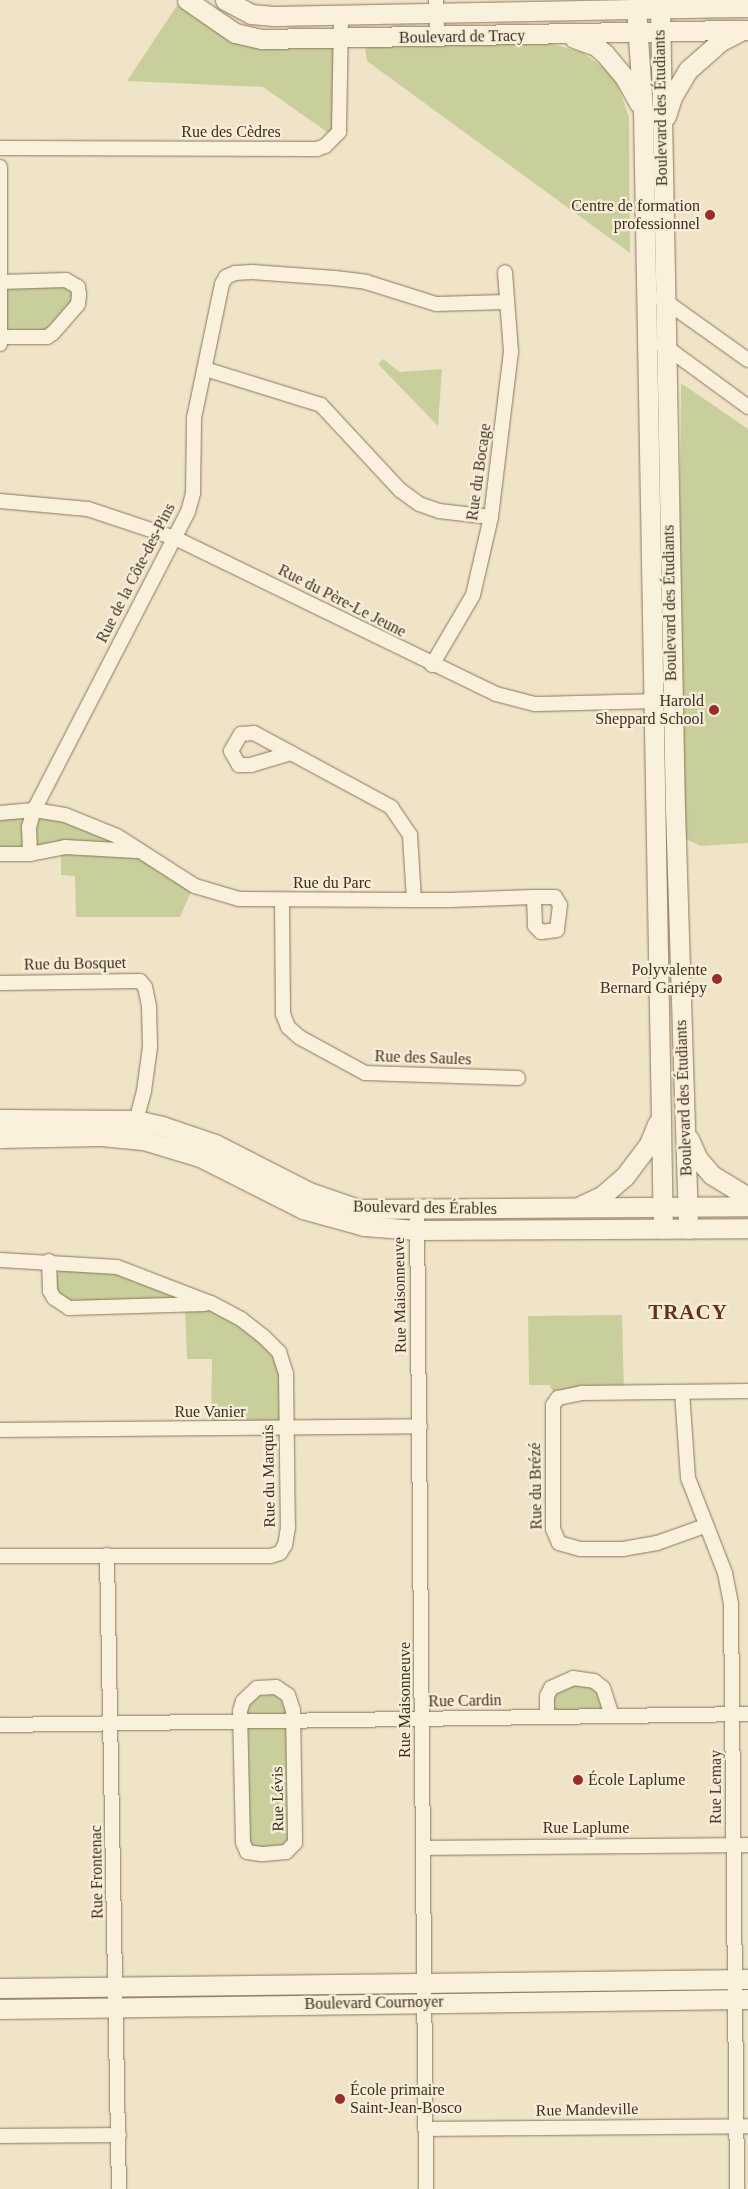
<!DOCTYPE html>
<meta charset="utf-8">
<style>
body{margin:0}
#map{position:relative;width:748px;height:2189px;overflow:hidden;background:#f0e4c8;font-family:Georgia,serif}
div>[style]{position:absolute}
.green>*{inset:0;background:#c9cf9b}
.roads{filter:drop-shadow(0 0 1px #8d765c) drop-shadow(0 0 1px #8d765c)}
.street>*{height:14px;margin:-7px;padding:0 7px;transform-origin:7px;border-radius:7px;background:#faf1dc}
.secondary>*{height:19px;margin:-9.5px;padding:0 9.5px;transform-origin:9.5px;border-radius:9.5px;background:#faf1dc}
.dots>*{width:14px;height:14px;translate:-50% -50%;box-sizing:border-box;border:2px solid #f7eed8;border-radius:50%}
span{translate:-50% -50%;white-space:nowrap;text-align:center;line-height:1.15;-webkit-text-stroke:4.5px #f7eed8;paint-order:stroke}
.street-label{font-size:16px;color:#3d2e20}
.poi-label{font-size:16px;color:#3d2e20}
.right{translate:-100% -50%;text-align:right}
.left{translate:0 -50%;text-align:left}
.district-label{font-size:21px;color:#6b2e1e;font-weight:700;letter-spacing:1px}
</style>
<div id="map">
<div class="green">
<i style="clip-path:polygon(180px 1px,228px 35px,337px 43px,335px 126px,330px 134px,263px 87px,127px 81px)"></i>
<i style="clip-path:polygon(540px 40px,583px 53px,614px 75px,629px 117px,630px 253px,367px 61px,365px 49px,370px 44px)"></i>
<i style="clip-path:polygon(66px 283px,75px 290px,75px 303px,49px 332px,1px 337px,4px 284px)"></i>
<i style="clip-path:polygon(383px 359px,400px 372px,442px 369px,438px 426px,378px 364px)"></i>
<i style="clip-path:polygon(681px 383px,748px 429px,748px 843px,701px 846px,683px 838px,679px 586px)"></i>
<i style="clip-path:polygon(0 817px,61px 817px,130px 847px,0 848px)"></i>
<i style="clip-path:polygon(61px 850px,143px 854px,193px 887px,180px 917px,76px 917px,75px 876px,61px 875px)"></i>
<i style="clip-path:polygon(64px 1262px,108px 1264px,211px 1304px,277px 1352px,285px 1426px,211px 1426px,212px 1359px,187px 1359px,185px 1307px,70px 1307px,51px 1285px)"></i>
<i style="clip-path:polygon(622px 1315px,624px 1392px,557px 1397px,549px 1385px,529px 1385px,528px 1316px)"></i>
<i style="clip-path:polygon(593px 1682px,612px 1713px,549px 1714px,552px 1689px,559px 1684px)"></i>
<i style="clip-path:polygon(252px 1690px,288px 1695px,288px 1837px,287px 1845px,247px 1850px,243px 1701px)"></i>
</div>
<div class="roads">
<div class="street">
<i style="left:436px;top:0;width:37px;rotate:88deg"></i>
<i style="left:0;top:148px;width:317px;rotate:0.2deg"></i>
<i style="left:317px;top:149px;width:9px;rotate:-21deg"></i>
<i style="left:325px;top:146px;width:20px;rotate:-45deg"></i>
<i style="left:339px;top:132px;width:117px;rotate:-89deg"></i>
<i style="left:0;top:167px;width:177px;rotate:90deg"></i>
<i style="left:661px;top:298px;width:107px;rotate:35.5deg"></i>
<i style="left:0;top:337px;width:47px"></i>
<i style="left:47px;top:337px;width:7px;rotate:-34deg"></i>
<i style="left:53px;top:333px;width:38px;rotate:-49deg"></i>
<i style="left:78px;top:304px;width:10px;rotate:-84deg"></i>
<i style="left:79px;top:294px;width:7px;rotate:-98deg"></i>
<i style="left:78px;top:287px;width:14px;rotate:-150deg"></i>
<i style="left:66px;top:280px;width:65px;rotate:178.2deg"></i>
<i style="left:662px;top:344px;width:107px;rotate:36.2deg"></i>
<i style="left:205px;top:369px;width:121px;rotate:17.2deg"></i>
<i style="left:321px;top:405px;width:116px;rotate:47.1deg"></i>
<i style="left:400px;top:490px;width:24px;rotate:36deg"></i>
<i style="left:419px;top:504px;width:21px;rotate:19deg"></i>
<i style="left:439px;top:511px;width:52px;rotate:6.6deg"></i>
<i style="left:0;top:501px;width:88px;rotate:5.2deg"></i>
<i style="left:88px;top:509px;width:92px;rotate:18.4deg"></i>
<i style="left:175px;top:538px;width:357px;rotate:25.9deg"></i>
<i style="left:496px;top:694px;width:40px;rotate:14.4deg"></i>
<i style="left:535px;top:704px;width:127px;rotate:-1.4deg"></i>
<i style="left:432px;top:665px;width:81px;rotate:-59.6deg"></i>
<i style="left:473px;top:595px;width:80px;rotate:-77deg"></i>
<i style="left:491px;top:517px;width:166px;rotate:-83.1deg"></i>
<i style="left:511px;top:352px;width:80px;rotate:-94.3deg"></i>
<i style="left:291px;top:753px;width:42px;rotate:163.3deg"></i>
<i style="left:251px;top:765px;width:12px;rotate:180deg"></i>
<i style="left:239px;top:765px;width:16px;rotate:-120deg"></i>
<i style="left:231px;top:751px;width:20px;rotate:-60deg"></i>
<i style="left:241px;top:734px;width:13px;rotate:-4deg"></i>
<i style="left:254px;top:733px;width:156px;rotate:28.4deg"></i>
<i style="left:391px;top:807px;width:34px;rotate:56deg"></i>
<i style="left:410px;top:835px;width:65px;rotate:86.5deg"></i>
<i style="left:0;top:813px;width:34px;rotate:-5deg"></i>
<i style="left:34px;top:810px;width:31px;rotate:9deg"></i>
<i style="left:65px;top:815px;width:56px;rotate:22deg"></i>
<i style="left:117px;top:836px;width:93px;rotate:32.7deg"></i>
<i style="left:195px;top:886px;width:46px;rotate:16.5deg"></i>
<i style="left:239px;top:899px;width:175px;rotate:0.3deg"></i>
<i style="left:414px;top:900px;width:36px"></i>
<i style="left:450px;top:900px;width:84px;rotate:-2deg"></i>
<i style="left:534px;top:897px;width:21px"></i>
<i style="left:555px;top:897px;width:9px;rotate:58deg"></i>
<i style="left:560px;top:905px;width:25px;rotate:97deg"></i>
<i style="left:557px;top:930px;width:16px;rotate:173deg"></i>
<i style="left:541px;top:932px;width:8px;rotate:-135deg"></i>
<i style="left:535px;top:926px;width:29px;rotate:-92deg"></i>
<i style="left:0;top:854px;width:30px"></i>
<i style="left:30px;top:854px;width:36px;rotate:-11deg"></i>
<i style="left:65px;top:847px;width:71px;rotate:3.2deg"></i>
<i style="left:30px;top:854px;width:27px;rotate:-92deg"></i>
<i style="left:29px;top:827px;width:18px;rotate:-74deg"></i>
<i style="left:34px;top:810px;width:335px;rotate:-62.7deg"></i>
<i style="left:188px;top:512px;width:20px;rotate:-75deg"></i>
<i style="left:193px;top:493px;width:75px;rotate:-89.2deg"></i>
<i style="left:194px;top:418px;width:137px;rotate:-78.2deg"></i>
<i style="left:222px;top:284px;width:8px;rotate:-60deg"></i>
<i style="left:226px;top:277px;width:10px;rotate:-24deg"></i>
<i style="left:235px;top:273px;width:17px;rotate:-3deg"></i>
<i style="left:252px;top:272px;width:83px;rotate:4.1deg"></i>
<i style="left:335px;top:278px;width:31px;rotate:7deg"></i>
<i style="left:366px;top:282px;width:73px;rotate:17.4deg"></i>
<i style="left:436px;top:304px;width:70px;rotate:-1.6deg"></i>
<i style="left:282px;top:901px;width:113px;rotate:89.5deg"></i>
<i style="left:283px;top:1014px;width:14px;rotate:69deg"></i>
<i style="left:288px;top:1027px;width:15px;rotate:42deg"></i>
<i style="left:299px;top:1037px;width:75px;rotate:28.6deg"></i>
<i style="left:365px;top:1073px;width:153px;rotate:1.9deg"></i>
<i style="left:0;top:983px;width:140px;rotate:-0.8deg"></i>
<i style="left:140px;top:981px;width:8px;rotate:50deg"></i>
<i style="left:145px;top:987px;width:19px;rotate:78deg"></i>
<i style="left:149px;top:1006px;width:41px;rotate:88.6deg"></i>
<i style="left:150px;top:1047px;width:44px;rotate:97.8deg"></i>
<i style="left:144px;top:1091px;width:38px;rotate:105deg"></i>
<i style="left:417px;top:1210px;width:979px;rotate:89.47deg"></i>
<i style="left:0;top:1260px;width:117px;rotate:3.4deg"></i>
<i style="left:117px;top:1267px;width:101px;rotate:21deg"></i>
<i style="left:211px;top:1303px;width:34px;rotate:28deg"></i>
<i style="left:241px;top:1319px;width:28px;rotate:38deg"></i>
<i style="left:263px;top:1336px;width:23px;rotate:45deg"></i>
<i style="left:279px;top:1352px;width:23px;rotate:72deg"></i>
<i style="left:286px;top:1374px;width:153px;rotate:89.3deg"></i>
<i style="left:288px;top:1527px;width:18px;rotate:99deg"></i>
<i style="left:285px;top:1545px;width:9px;rotate:122deg"></i>
<i style="left:280px;top:1553px;width:10px;rotate:163deg"></i>
<i style="left:270px;top:1556px;width:270px;rotate:180deg"></i>
<i style="left:49px;top:1261px;width:30px;rotate:88deg"></i>
<i style="left:50px;top:1291px;width:8px;rotate:60deg"></i>
<i style="left:54px;top:1298px;width:18px;rotate:34deg"></i>
<i style="left:69px;top:1308px;width:136px;rotate:-1.7deg"></i>
<i style="left:682px;top:1392px;width:86px;rotate:86deg"></i>
<i style="left:688px;top:1478px;width:102px;rotate:68.7deg"></i>
<i style="left:725px;top:1573px;width:32px;rotate:79deg"></i>
<i style="left:731px;top:1604px;width:585px;rotate:89.41deg"></i>
<i style="left:0;top:1430px;width:420px;rotate:-0.5deg"></i>
<i style="left:705px;top:1526px;width:51px;rotate:160.5deg"></i>
<i style="left:657px;top:1543px;width:34px;rotate:170deg"></i>
<i style="left:624px;top:1549px;width:44px;rotate:180deg"></i>
<i style="left:580px;top:1549px;width:22px;rotate:-164deg"></i>
<i style="left:559px;top:1543px;width:15px;rotate:-113deg"></i>
<i style="left:553px;top:1529px;width:124px;rotate:-90deg"></i>
<i style="left:553px;top:1405px;width:9px;rotate:-54deg"></i>
<i style="left:558px;top:1398px;width:25px;rotate:-12deg"></i>
<i style="left:582px;top:1393px;width:166px;rotate:-0.7deg"></i>
<i style="left:107px;top:1555px;width:634px;rotate:88.92deg"></i>
<i style="left:276px;top:1687px;width:14px;rotate:34deg"></i>
<i style="left:288px;top:1695px;width:16px;rotate:72deg"></i>
<i style="left:293px;top:1710px;width:133px;rotate:89.1deg"></i>
<i style="left:295px;top:1843px;width:13px;rotate:135deg"></i>
<i style="left:286px;top:1852px;width:25px;rotate:175deg"></i>
<i style="left:261px;top:1854px;width:14px;rotate:-172deg"></i>
<i style="left:247px;top:1852px;width:11px;rotate:-112deg"></i>
<i style="left:243px;top:1842px;width:131px;rotate:-91.3deg"></i>
<i style="left:240px;top:1711px;width:10px;rotate:-73deg"></i>
<i style="left:243px;top:1701px;width:19px;rotate:-43deg"></i>
<i style="left:257px;top:1688px;width:19px;rotate:-3deg"></i>
<i style="left:547px;top:1716px;width:20px;rotate:-90deg"></i>
<i style="left:547px;top:1696px;width:9px;rotate:-63deg"></i>
<i style="left:551px;top:1688px;width:24px;rotate:-24deg"></i>
<i style="left:573px;top:1678px;width:21px;rotate:8deg"></i>
<i style="left:594px;top:1681px;width:11px;rotate:38deg"></i>
<i style="left:603px;top:1688px;width:29px;rotate:72deg"></i>
<i style="left:0;top:1725px;width:748px;rotate:-0.84deg"></i>
<i style="left:423px;top:1848px;width:325px;rotate:-0.5deg"></i>
<i style="left:426px;top:2129px;width:322px;rotate:-0.5deg"></i>
<i style="left:0;top:2136px;width:119px;rotate:-0.5deg"></i>
</div>
<div class="secondary">
<i style="left:187px;top:0;width:58px;rotate:34.5deg"></i>
<i style="left:235px;top:33px;width:28px;rotate:13deg"></i>
<i style="left:262px;top:39px;width:486px;rotate:-1.1deg"></i>
<i style="left:225px;top:0;width:30px;rotate:28deg"></i>
<i style="left:251px;top:14px;width:23px;rotate:5deg"></i>
<i style="left:274px;top:16px;width:474px;rotate:-1.1deg"></i>
<i style="left:636px;top:8px;width:103px;rotate:86.1deg"></i>
<i style="left:643px;top:111px;width:1118px;rotate:88.98deg"></i>
<i style="left:660px;top:8px;width:801px;rotate:88.93deg"></i>
<i style="left:675px;top:809px;width:420px;rotate:88.2deg"></i>
<i style="left:574px;top:38px;width:23px;rotate:20deg"></i>
<i style="left:596px;top:46px;width:12px;rotate:42deg"></i>
<i style="left:605px;top:54px;width:31px;rotate:50deg"></i>
<i style="left:625px;top:78px;width:29px;rotate:61deg"></i>
<i style="left:666px;top:116px;width:22px;rotate:-72deg"></i>
<i style="left:673px;top:95px;width:29px;rotate:-59deg"></i>
<i style="left:688px;top:70px;width:44px;rotate:-41.3deg"></i>
<i style="left:721px;top:41px;width:20px;rotate:-27deg"></i>
<i style="left:0;top:1119px;width:136px;rotate:0.4deg"></i>
<i style="left:136px;top:1120px;width:27px;rotate:13deg"></i>
<i style="left:162px;top:1126px;width:56px;rotate:18.8deg"></i>
<i style="left:215px;top:1144px;width:106px;rotate:27.1deg"></i>
<i style="left:309px;top:1192px;width:52px;rotate:19.1deg"></i>
<i style="left:358px;top:1209px;width:390px;rotate:-0.4deg"></i>
<i style="left:0;top:1138px;width:101px;rotate:-1.1deg"></i>
<i style="left:101px;top:1136px;width:42px;rotate:5.4deg"></i>
<i style="left:143px;top:1140px;width:59px;rotate:16.6deg"></i>
<i style="left:200px;top:1157px;width:115px;rotate:26.8deg"></i>
<i style="left:303px;top:1209px;width:63px;rotate:15.6deg"></i>
<i style="left:364px;top:1226px;width:53px;rotate:4.3deg"></i>
<i style="left:417px;top:1230px;width:331px;rotate:-0.3deg"></i>
<i style="left:689px;top:1139px;width:22px;rotate:66deg"></i>
<i style="left:698px;top:1159px;width:21px;rotate:49deg"></i>
<i style="left:712px;top:1175px;width:42px;rotate:31.4deg"></i>
<i style="left:582px;top:1205px;width:23px;rotate:-25deg"></i>
<i style="left:603px;top:1195px;width:29px;rotate:-41deg"></i>
<i style="left:625px;top:1176px;width:40px;rotate:-53deg"></i>
<i style="left:649px;top:1144px;width:22px;rotate:-68deg"></i>
<i style="left:0;top:1988px;width:748px;rotate:-0.69deg"></i>
<i style="left:0;top:2009px;width:748px;rotate:-0.77deg"></i>
</div>
</div>
<div class="dots">
<i style="left:710px;top:215px;background:#9e2a2b"></i>
<i style="left:714px;top:710px;background:#9e2a2b"></i>
<i style="left:717px;top:979px;background:#9e2a2b"></i>
<i style="left:578px;top:1780px;background:#9e2a2b"></i>
<i style="left:340px;top:2099px;background:#9e2a2b"></i>
</div>
<div class="street-label">
<span style="left:462px;top:37px;rotate:-1deg">Boulevard de Tracy</span>
<span style="left:661px;top:108px;rotate:-91deg">Boulevard des Étudiants</span>
<span style="left:231px;top:132px">Rue des Cèdres</span>
<span style="left:479px;top:472px;rotate:-82deg">Rue du Bocage</span>
<span style="left:136px;top:573px;rotate:-63deg">Rue de la Côte-des-Pins</span>
<span style="left:342px;top:601px;rotate:27deg">Rue du Père-Le Jeune</span>
<span style="left:670px;top:603px;rotate:-91deg">Boulevard des Étudiants</span>
<span style="left:332px;top:883px">Rue du Parc</span>
<span style="left:75px;top:964px;rotate:-1deg">Rue du Bosquet</span>
<span style="left:423px;top:1058px;rotate:2deg">Rue des Saules</span>
<span style="left:684px;top:1098px;rotate:-92deg">Boulevard des Étudiants</span>
<span style="left:425px;top:1208px;rotate:1deg">Boulevard des Érables</span>
<span style="left:400px;top:1295px;rotate:-91deg">Rue Maisonneuve</span>
<span style="left:210px;top:1412px">Rue Vanier</span>
<span style="left:269px;top:1476px;rotate:-91deg">Rue du Marquis</span>
<span style="left:536px;top:1486px;rotate:-91deg">Rue du Brézé</span>
<span style="left:405px;top:1700px;rotate:-90deg">Rue Maisonneuve</span>
<span style="left:465px;top:1701px;rotate:-1deg">Rue Cardin</span>
<span style="left:716px;top:1787px;rotate:-90deg">Rue Lemay</span>
<span style="left:278px;top:1799px;rotate:-91deg">Rue Lévis</span>
<span style="left:586px;top:1828px">Rue Laplume</span>
<span style="left:97px;top:1872px;rotate:-91deg">Rue Frontenac</span>
<span style="left:374px;top:2003px;rotate:-1deg">Boulevard Cournoyer</span>
<span style="left:587px;top:2110px;rotate:-1deg">Rue Mandeville</span>
</div>
<div class="poi-label">
<span class="right" style="left:700px;top:215px">Centre de formation<br>professionnel</span>
<span class="right" style="left:704px;top:710px">Harold<br>Sheppard School</span>
<span class="right" style="left:707px;top:979px">Polyvalente<br>Bernard Gariépy</span>
<span class="left" style="left:588px;top:1780px">École Laplume</span>
<span class="left" style="left:350px;top:2099px">École primaire<br>Saint-Jean-Bosco</span>
</div>
<div class="district-label">
<span style="left:688px;top:1312px">TRACY</span>
</div>
</div>
